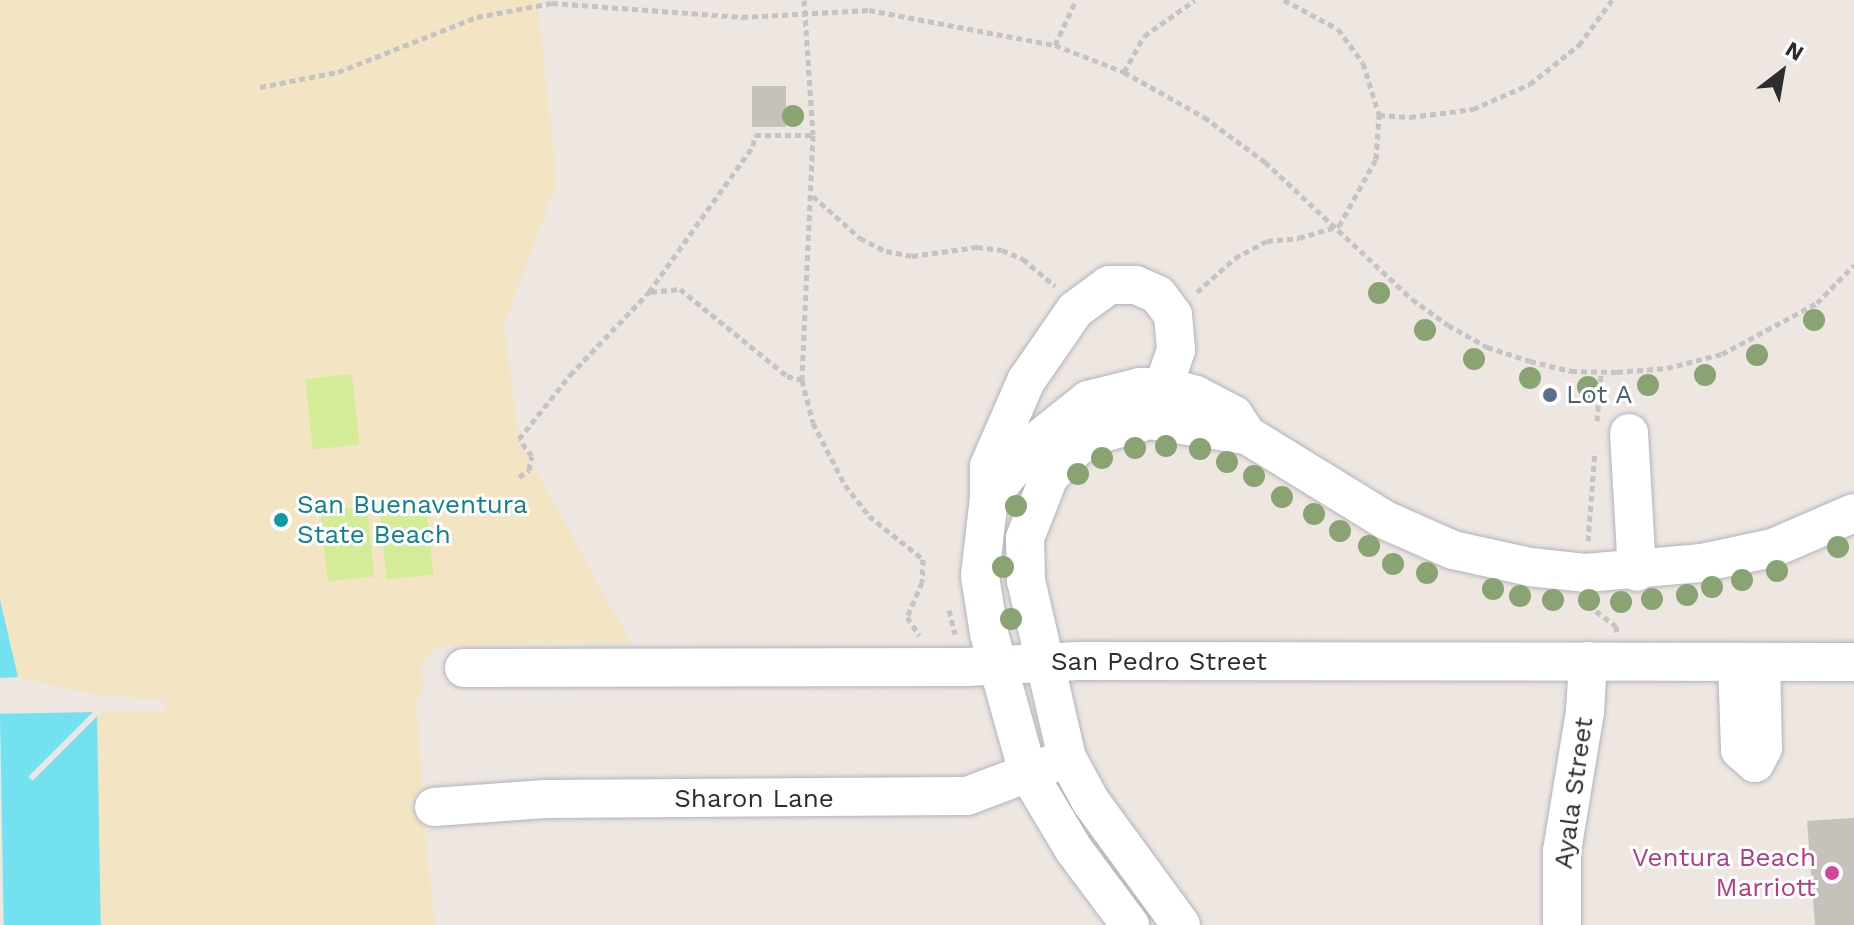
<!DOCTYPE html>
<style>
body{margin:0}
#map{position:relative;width:1854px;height:925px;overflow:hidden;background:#eee6e0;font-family:"Work Sans",sans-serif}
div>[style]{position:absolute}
.sand>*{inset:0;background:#f3e5c3}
.pitch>*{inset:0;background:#d4ec98;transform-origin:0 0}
.water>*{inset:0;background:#73e1f0;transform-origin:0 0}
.pier>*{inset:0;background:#eee6e0;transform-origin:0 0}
.building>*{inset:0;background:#c7c1bb;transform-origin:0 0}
.path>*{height:5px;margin-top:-2.5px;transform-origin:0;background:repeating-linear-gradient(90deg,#c4c4c4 0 6px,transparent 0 10px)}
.roads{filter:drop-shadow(0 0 2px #b0b4bd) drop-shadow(0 0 2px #b0b4bd)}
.minor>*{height:38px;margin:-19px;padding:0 19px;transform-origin:19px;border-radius:19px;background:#fff}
.trees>*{width:22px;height:22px;margin:-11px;border-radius:50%;background:#89a373}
.dots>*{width:22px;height:22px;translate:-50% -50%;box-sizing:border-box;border:4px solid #fff;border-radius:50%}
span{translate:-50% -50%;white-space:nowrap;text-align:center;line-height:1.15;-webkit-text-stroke:6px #fff;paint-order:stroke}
.service-label{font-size:26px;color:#4e5e75}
.left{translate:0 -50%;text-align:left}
.culture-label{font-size:26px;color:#0d838f}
.street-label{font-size:26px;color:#2d2d2d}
.hotel-label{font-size:26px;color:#b23c85}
.right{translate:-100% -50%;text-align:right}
.north{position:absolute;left:1742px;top:32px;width:80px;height:80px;-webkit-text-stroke:6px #fff;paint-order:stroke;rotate:31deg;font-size:22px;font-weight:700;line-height:32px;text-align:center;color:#2d2d2d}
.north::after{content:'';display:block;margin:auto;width:28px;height:36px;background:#2d2d2d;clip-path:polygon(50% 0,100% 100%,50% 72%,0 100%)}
</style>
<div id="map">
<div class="sand">
<i style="clip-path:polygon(0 0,537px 0,557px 182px,504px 325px,519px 439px,631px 643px,448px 645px,433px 650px,421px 665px,423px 689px,416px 700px,423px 790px,416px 792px,409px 805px,424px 824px,435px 925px,99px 925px,97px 712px,161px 711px,166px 705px,164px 700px,92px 694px,18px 677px,0 600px)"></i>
</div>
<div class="pitch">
<i style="left:352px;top:374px;width:71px;height:47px;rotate:84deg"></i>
<i style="left:426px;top:504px;width:71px;height:47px;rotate:84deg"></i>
<i style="left:367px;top:506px;width:71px;height:47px;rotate:84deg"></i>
</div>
<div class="water">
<i style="clip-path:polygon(0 600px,18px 677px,0 678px)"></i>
<i style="left:97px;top:712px;width:213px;height:97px;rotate:89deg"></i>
</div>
<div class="pier">
<i style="left:97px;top:708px;width:6px;height:97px;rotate:45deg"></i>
</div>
<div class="building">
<i style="left:752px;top:86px;width:34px;height:41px"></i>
<i style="clip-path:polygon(1854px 818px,1854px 925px,1815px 925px,1807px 821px)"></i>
</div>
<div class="path">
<i style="left:804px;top:0;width:135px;rotate:86.2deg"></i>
<i style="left:813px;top:135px;width:245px;rotate:92.6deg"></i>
<i style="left:802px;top:380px;width:44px;rotate:75.7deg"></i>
<i style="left:813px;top:423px;width:70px;rotate:62.7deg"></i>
<i style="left:845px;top:485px;width:39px;rotate:52deg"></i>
<i style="left:869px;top:516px;width:69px;rotate:38.5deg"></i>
<i style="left:923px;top:559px;width:23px;rotate:92deg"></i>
<i style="left:922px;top:582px;width:38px;rotate:113deg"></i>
<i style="left:907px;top:617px;width:22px;rotate:56deg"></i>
<i style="left:1284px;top:0;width:61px;rotate:28.2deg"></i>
<i style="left:1338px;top:29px;width:42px;rotate:53.7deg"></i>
<i style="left:1363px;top:63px;width:54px;rotate:72.9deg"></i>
<i style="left:1379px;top:115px;width:31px;rotate:4deg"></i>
<i style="left:1410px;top:117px;width:64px;rotate:-7.2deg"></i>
<i style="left:1473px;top:109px;width:62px;rotate:-23.7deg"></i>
<i style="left:1530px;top:84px;width:63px;rotate:-38.5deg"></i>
<i style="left:1579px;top:45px;width:56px;rotate:-53.7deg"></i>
<i style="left:1055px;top:45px;width:50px;rotate:-65deg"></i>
<i style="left:1124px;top:72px;width:41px;rotate:-60.9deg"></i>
<i style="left:1144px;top:36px;width:62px;rotate:-35.2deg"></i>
<i style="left:260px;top:87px;width:79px;rotate:-10.9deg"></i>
<i style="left:338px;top:72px;width:149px;rotate:-21.6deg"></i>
<i style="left:477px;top:17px;width:76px;rotate:-10.6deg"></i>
<i style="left:552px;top:3px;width:191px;rotate:4.2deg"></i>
<i style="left:742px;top:17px;width:127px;rotate:-3.2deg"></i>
<i style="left:869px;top:10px;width:189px;rotate:10.7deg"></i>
<i style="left:1055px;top:45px;width:74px;rotate:21.4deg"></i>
<i style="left:1124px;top:72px;width:92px;rotate:29.4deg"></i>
<i style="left:1204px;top:117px;width:76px;rotate:36.4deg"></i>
<i style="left:1265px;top:162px;width:201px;rotate:43deg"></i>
<i style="left:1412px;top:299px;width:44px;rotate:35.8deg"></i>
<i style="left:1448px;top:325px;width:45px;rotate:29.4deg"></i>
<i style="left:1487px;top:347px;width:45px;rotate:18deg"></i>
<i style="left:1530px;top:361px;width:42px;rotate:13.7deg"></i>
<i style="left:1571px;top:371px;width:46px;rotate:1.2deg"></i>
<i style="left:1617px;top:372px;width:50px;rotate:-4.6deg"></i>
<i style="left:1667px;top:368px;width:57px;rotate:-14.3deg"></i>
<i style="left:1722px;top:354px;width:108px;rotate:-28.2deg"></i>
<i style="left:1817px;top:303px;width:53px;rotate:-45.8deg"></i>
<i style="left:813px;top:196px;width:63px;rotate:41.8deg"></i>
<i style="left:860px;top:238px;width:29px;rotate:27deg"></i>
<i style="left:886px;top:251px;width:26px;rotate:11deg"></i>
<i style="left:912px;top:256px;width:66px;rotate:-7.9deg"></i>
<i style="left:977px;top:247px;width:25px;rotate:7deg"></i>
<i style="left:1002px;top:250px;width:23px;rotate:23deg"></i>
<i style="left:1023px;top:259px;width:42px;rotate:40.2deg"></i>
<i style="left:651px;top:292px;width:29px;rotate:-6deg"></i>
<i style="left:680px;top:289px;width:138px;rotate:39.1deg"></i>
<i style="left:787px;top:376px;width:16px;rotate:15deg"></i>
<i style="left:1197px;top:292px;width:51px;rotate:-41.8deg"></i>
<i style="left:1235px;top:258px;width:36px;rotate:-28deg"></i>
<i style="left:1267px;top:241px;width:32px;rotate:-5deg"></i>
<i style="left:1299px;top:238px;width:42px;rotate:-16.7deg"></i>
<i style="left:1339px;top:226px;width:77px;rotate:-61.1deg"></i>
<i style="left:1376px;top:159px;width:44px;rotate:-86.1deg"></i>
<i style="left:1597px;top:421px;width:49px;rotate:-85.3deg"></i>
<i style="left:519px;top:477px;width:12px;rotate:-35deg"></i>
<i style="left:529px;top:470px;width:14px;rotate:-78deg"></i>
<i style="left:532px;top:456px;width:21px;rotate:-127deg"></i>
<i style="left:519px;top:439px;width:82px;rotate:-51.4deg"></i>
<i style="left:570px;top:375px;width:115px;rotate:-46.4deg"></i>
<i style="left:649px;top:292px;width:179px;rotate:-54.5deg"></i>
<i style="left:753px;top:146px;width:11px;rotate:-80deg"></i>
<i style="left:755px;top:135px;width:58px"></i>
<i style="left:1588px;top:541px;width:90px;rotate:-85.6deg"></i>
<i style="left:1588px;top:605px;width:35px;rotate:37deg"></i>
<i style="left:1616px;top:626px;width:6px;rotate:81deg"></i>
<i style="left:949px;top:610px;width:25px;rotate:76deg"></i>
</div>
<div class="roads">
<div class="minor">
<i style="left:1629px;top:433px;width:139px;rotate:86.7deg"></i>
<i style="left:989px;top:497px;width:31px;rotate:-90deg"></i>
<i style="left:989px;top:466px;width:93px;rotate:-66.5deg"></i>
<i style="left:1026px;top:381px;width:86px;rotate:-55.4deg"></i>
<i style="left:1075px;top:310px;width:42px;rotate:-36.3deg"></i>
<i style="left:1109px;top:285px;width:27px"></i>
<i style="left:1136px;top:285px;width:24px;rotate:24deg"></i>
<i style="left:1158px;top:295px;width:25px;rotate:53deg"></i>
<i style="left:1173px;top:315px;width:35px;rotate:85deg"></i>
<i style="left:1176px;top:350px;width:61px;rotate:109deg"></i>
<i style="left:1737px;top:662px;width:88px;rotate:88deg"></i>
<i style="left:1740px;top:750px;width:20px;rotate:41deg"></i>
<i style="left:1755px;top:763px;width:17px;rotate:-62deg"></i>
<i style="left:1763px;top:748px;width:86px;rotate:-91.3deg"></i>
<i style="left:464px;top:668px;width:503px;rotate:-0.11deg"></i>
<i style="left:967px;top:667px;width:111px;rotate:-3.1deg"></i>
<i style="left:1078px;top:661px;width:776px;rotate:0.07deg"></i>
<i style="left:434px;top:807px;width:111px;rotate:-4.1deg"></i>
<i style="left:545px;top:799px;width:422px;rotate:-0.4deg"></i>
<i style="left:967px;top:796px;width:88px;rotate:-20.7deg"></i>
<i style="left:1130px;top:925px;width:94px;rotate:-126.7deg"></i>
<i style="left:1074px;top:850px;width:90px;rotate:-120.9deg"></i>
<i style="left:1028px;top:773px;width:145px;rotate:-105.6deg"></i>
<i style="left:989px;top:633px;width:58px;rotate:-99deg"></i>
<i style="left:980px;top:576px;width:80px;rotate:-83.5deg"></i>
<i style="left:989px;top:497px;width:75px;rotate:-49.3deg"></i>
<i style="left:1038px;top:440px;width:64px;rotate:-38.7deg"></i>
<i style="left:1088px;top:400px;width:54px;rotate:-14deg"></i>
<i style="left:1140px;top:387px;width:27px"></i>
<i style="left:1167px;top:387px;width:30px;rotate:15deg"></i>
<i style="left:1196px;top:395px;width:43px;rotate:27.8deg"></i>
<i style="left:1234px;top:415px;width:24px;rotate:57deg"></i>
<i style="left:1247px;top:435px;width:162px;rotate:31.6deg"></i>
<i style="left:1385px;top:520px;width:74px;rotate:23.8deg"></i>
<i style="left:1453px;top:550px;width:79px;rotate:12.4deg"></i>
<i style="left:1530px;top:567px;width:55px;rotate:6.2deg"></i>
<i style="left:1585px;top:573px;width:116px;rotate:-4.9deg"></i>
<i style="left:1701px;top:563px;width:74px;rotate:-11.8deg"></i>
<i style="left:1773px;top:548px;width:88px;rotate:-23.4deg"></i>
<i style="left:1181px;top:925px;width:152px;rotate:-126.2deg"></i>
<i style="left:1091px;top:802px;width:50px;rotate:-118.6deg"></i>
<i style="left:1067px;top:758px;width:182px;rotate:-103deg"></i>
<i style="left:1026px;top:581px;width:43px;rotate:-91.3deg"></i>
<i style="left:1025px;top:538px;width:66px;rotate:-68.5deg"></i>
<i style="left:1049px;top:477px;width:41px;rotate:-47deg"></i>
<i style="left:1077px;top:447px;width:30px;rotate:-28deg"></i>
<i style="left:1103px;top:433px;width:49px;rotate:-15.5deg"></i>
<i style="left:1150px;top:420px;width:96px;rotate:9deg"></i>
<i style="left:1562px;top:925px;width:74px;rotate:-90deg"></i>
<i style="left:1562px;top:851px;width:141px;rotate:-80.6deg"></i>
<i style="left:1585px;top:712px;width:51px;rotate:-86.6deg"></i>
</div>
</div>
<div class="trees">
<i style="left:793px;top:116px"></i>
<i style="left:1379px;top:293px"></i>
<i style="left:1814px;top:320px"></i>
<i style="left:1425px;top:330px"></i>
<i style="left:1757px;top:355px"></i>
<i style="left:1474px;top:359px"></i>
<i style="left:1705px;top:375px"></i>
<i style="left:1530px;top:378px"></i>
<i style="left:1648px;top:385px"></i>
<i style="left:1588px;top:387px"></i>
<i style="left:1166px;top:446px"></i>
<i style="left:1135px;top:448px"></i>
<i style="left:1200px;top:449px"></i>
<i style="left:1102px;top:458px"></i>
<i style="left:1227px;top:462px"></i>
<i style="left:1078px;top:474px"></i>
<i style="left:1254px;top:476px"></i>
<i style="left:1282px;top:497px"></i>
<i style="left:1016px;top:506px"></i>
<i style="left:1314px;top:514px"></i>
<i style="left:1340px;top:531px"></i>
<i style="left:1369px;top:546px"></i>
<i style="left:1838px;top:547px"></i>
<i style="left:1393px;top:564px"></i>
<i style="left:1003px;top:567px"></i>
<i style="left:1777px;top:571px"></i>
<i style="left:1427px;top:573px"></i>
<i style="left:1742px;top:580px"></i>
<i style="left:1712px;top:587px"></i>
<i style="left:1493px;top:589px"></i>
<i style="left:1687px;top:595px"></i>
<i style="left:1520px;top:596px"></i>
<i style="left:1652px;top:599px"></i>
<i style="left:1553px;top:600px"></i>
<i style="left:1589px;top:600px"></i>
<i style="left:1621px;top:602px"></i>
<i style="left:1011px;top:619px"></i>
</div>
<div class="dots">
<i style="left:1550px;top:395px;background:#5c6f8a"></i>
<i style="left:281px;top:520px;background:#0f9aa8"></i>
<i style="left:1832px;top:873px;background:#d1479c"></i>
</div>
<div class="service-label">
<span class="left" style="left:1566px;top:395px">Lot A</span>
</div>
<div class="culture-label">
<span class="left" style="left:297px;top:520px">San Buenaventura<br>State Beach</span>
</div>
<div class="street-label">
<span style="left:1159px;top:662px">San Pedro Street</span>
<span style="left:1574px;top:793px;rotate:-82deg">Ayala Street</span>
<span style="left:754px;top:799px">Sharon Lane</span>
</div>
<div class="hotel-label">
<span class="right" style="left:1816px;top:873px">Ventura Beach<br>Marriott</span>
</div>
<div class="north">N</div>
</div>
